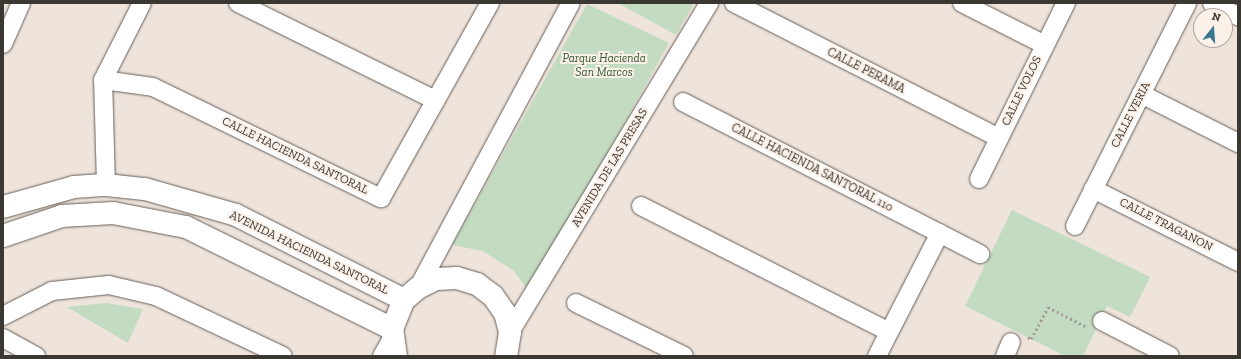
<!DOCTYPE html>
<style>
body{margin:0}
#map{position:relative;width:1241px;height:359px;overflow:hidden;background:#eee4dc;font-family:"Zilla Slab",serif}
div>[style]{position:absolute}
.green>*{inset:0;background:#c3dbc0}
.path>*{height:2.5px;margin-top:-1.25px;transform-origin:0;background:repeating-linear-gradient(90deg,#a19a93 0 2px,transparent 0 5px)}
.roads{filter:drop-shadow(0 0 1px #665d57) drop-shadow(0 0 1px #665d57)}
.minor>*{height:18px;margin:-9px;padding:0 9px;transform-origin:9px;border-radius:9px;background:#fff}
.tertiary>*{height:22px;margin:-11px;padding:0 11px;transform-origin:11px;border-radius:11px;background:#fff}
span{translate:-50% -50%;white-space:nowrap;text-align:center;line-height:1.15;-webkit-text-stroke:4px #fcf1e9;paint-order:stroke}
.park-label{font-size:12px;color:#30592b;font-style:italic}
.street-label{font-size:12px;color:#3b3733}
.frame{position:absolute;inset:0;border:4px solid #3b3733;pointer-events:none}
.north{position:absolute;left:1193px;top:8px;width:40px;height:40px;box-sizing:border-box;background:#fcf1e9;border:1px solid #afa7a0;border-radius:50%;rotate:17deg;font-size:11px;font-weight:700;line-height:16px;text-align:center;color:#3b3733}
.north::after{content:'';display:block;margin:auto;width:14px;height:18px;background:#3b788e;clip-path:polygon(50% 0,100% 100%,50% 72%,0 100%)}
</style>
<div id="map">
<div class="green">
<i style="clip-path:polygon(618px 3px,694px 3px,676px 35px)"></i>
<i style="clip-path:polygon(587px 4px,669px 43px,530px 293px,514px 271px,483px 251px,452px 245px)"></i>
<i style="clip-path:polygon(1012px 210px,1150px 277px,1130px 317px,1107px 306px,1083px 356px,1065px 356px,965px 306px)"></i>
<i style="clip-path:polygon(105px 303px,143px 309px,128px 343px,67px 307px)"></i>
</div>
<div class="path">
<i style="left:1028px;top:337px;width:4px;rotate:34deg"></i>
<i style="left:1031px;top:339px;width:36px;rotate:-62deg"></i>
<i style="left:1048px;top:307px;width:42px;rotate:27.2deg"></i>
</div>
<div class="roads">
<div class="minor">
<i style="left:238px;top:3px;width:220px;rotate:26.2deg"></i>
<i style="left:734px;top:3px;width:297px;rotate:27deg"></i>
<i style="left:962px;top:3px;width:93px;rotate:26.8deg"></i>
<i style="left:1212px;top:3px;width:29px;rotate:27deg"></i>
<i style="left:3px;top:44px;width:45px;rotate:-66.3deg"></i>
<i style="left:103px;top:80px;width:50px;rotate:8deg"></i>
<i style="left:153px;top:87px;width:254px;rotate:26deg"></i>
<i style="left:381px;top:198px;width:223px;rotate:-60.8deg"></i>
<i style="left:1141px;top:94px;width:109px;rotate:26.8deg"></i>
<i style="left:683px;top:102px;width:334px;rotate:27.1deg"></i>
<i style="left:979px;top:179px;width:196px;rotate:-63.7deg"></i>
<i style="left:106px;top:185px;width:105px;rotate:-91.6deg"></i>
<i style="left:103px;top:80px;width:86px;rotate:-63.1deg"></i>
<i style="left:1093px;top:189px;width:162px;rotate:26.7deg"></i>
<i style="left:641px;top:206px;width:278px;rotate:26.9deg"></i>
<i style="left:1075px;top:226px;width:250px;rotate:-63.3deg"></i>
<i style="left:418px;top:288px;width:323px;rotate:-61.8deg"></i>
<i style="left:576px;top:303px;width:120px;rotate:26.1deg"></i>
<i style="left:3px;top:316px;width:55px;rotate:-27deg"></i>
<i style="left:52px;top:291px;width:57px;rotate:-6deg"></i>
<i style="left:109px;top:285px;width:48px;rotate:13.2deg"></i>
<i style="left:156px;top:296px;width:140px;rotate:25.3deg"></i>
<i style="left:1102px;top:321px;width:76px;rotate:27.2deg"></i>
<i style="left:510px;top:332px;width:385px;rotate:-58.8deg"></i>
<i style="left:3px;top:338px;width:38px;rotate:29deg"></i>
<i style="left:382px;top:356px;width:20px;rotate:-60deg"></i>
<i style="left:877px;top:356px;width:138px;rotate:-62.9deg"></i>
<i style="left:1005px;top:356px;width:15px;rotate:-67deg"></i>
</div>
<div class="tertiary">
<i style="left:3px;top:207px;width:74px;rotate:-15.7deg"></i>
<i style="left:74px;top:187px;width:32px;rotate:-4deg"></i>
<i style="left:106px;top:185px;width:39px;rotate:6deg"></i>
<i style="left:145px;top:189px;width:95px;rotate:15.9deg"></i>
<i style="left:236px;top:215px;width:188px;rotate:26.8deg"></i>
<i style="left:3px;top:236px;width:62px;rotate:-18.7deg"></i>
<i style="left:62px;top:216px;width:51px;rotate:-3.4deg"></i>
<i style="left:113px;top:213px;width:74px;rotate:10.9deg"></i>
<i style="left:186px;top:227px;width:230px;rotate:26.3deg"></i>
<i style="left:396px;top:356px;width:27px;rotate:-98deg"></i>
<i style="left:392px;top:329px;width:31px;rotate:-68deg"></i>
<i style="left:404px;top:300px;width:18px;rotate:-41deg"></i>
<i style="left:418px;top:288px;width:20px;rotate:-27deg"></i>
<i style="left:436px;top:279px;width:21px;rotate:-3deg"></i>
<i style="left:457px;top:278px;width:21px;rotate:17deg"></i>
<i style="left:477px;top:284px;width:20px;rotate:37deg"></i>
<i style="left:493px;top:296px;width:21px;rotate:55deg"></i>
<i style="left:505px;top:313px;width:20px;rotate:75deg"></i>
<i style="left:510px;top:332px;width:24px;rotate:99deg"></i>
</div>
</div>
<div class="park-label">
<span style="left:604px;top:66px">Parque Hacienda<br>San Marcos</span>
</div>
<div class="street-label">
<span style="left:866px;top:71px;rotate:27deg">CALLE PERAMA</span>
<span style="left:1022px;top:91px;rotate:-64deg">CALLE VOLOS</span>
<span style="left:1131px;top:115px;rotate:-63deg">CALLE VERIA</span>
<span style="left:295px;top:156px;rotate:26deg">CALLE HACIENDA SANTORAL</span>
<span style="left:610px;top:168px;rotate:-59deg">AVENIDA DE LAS PRESAS</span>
<span style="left:812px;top:168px;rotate:27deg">CALLE HACIENDA SANTORAL 110</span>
<span style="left:1166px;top:225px;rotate:27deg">CALLE TRAGANON</span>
<span style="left:309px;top:253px;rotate:26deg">AVENIDA HACIENDA SANTORAL</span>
</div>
<div class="frame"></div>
<div class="north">N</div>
</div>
